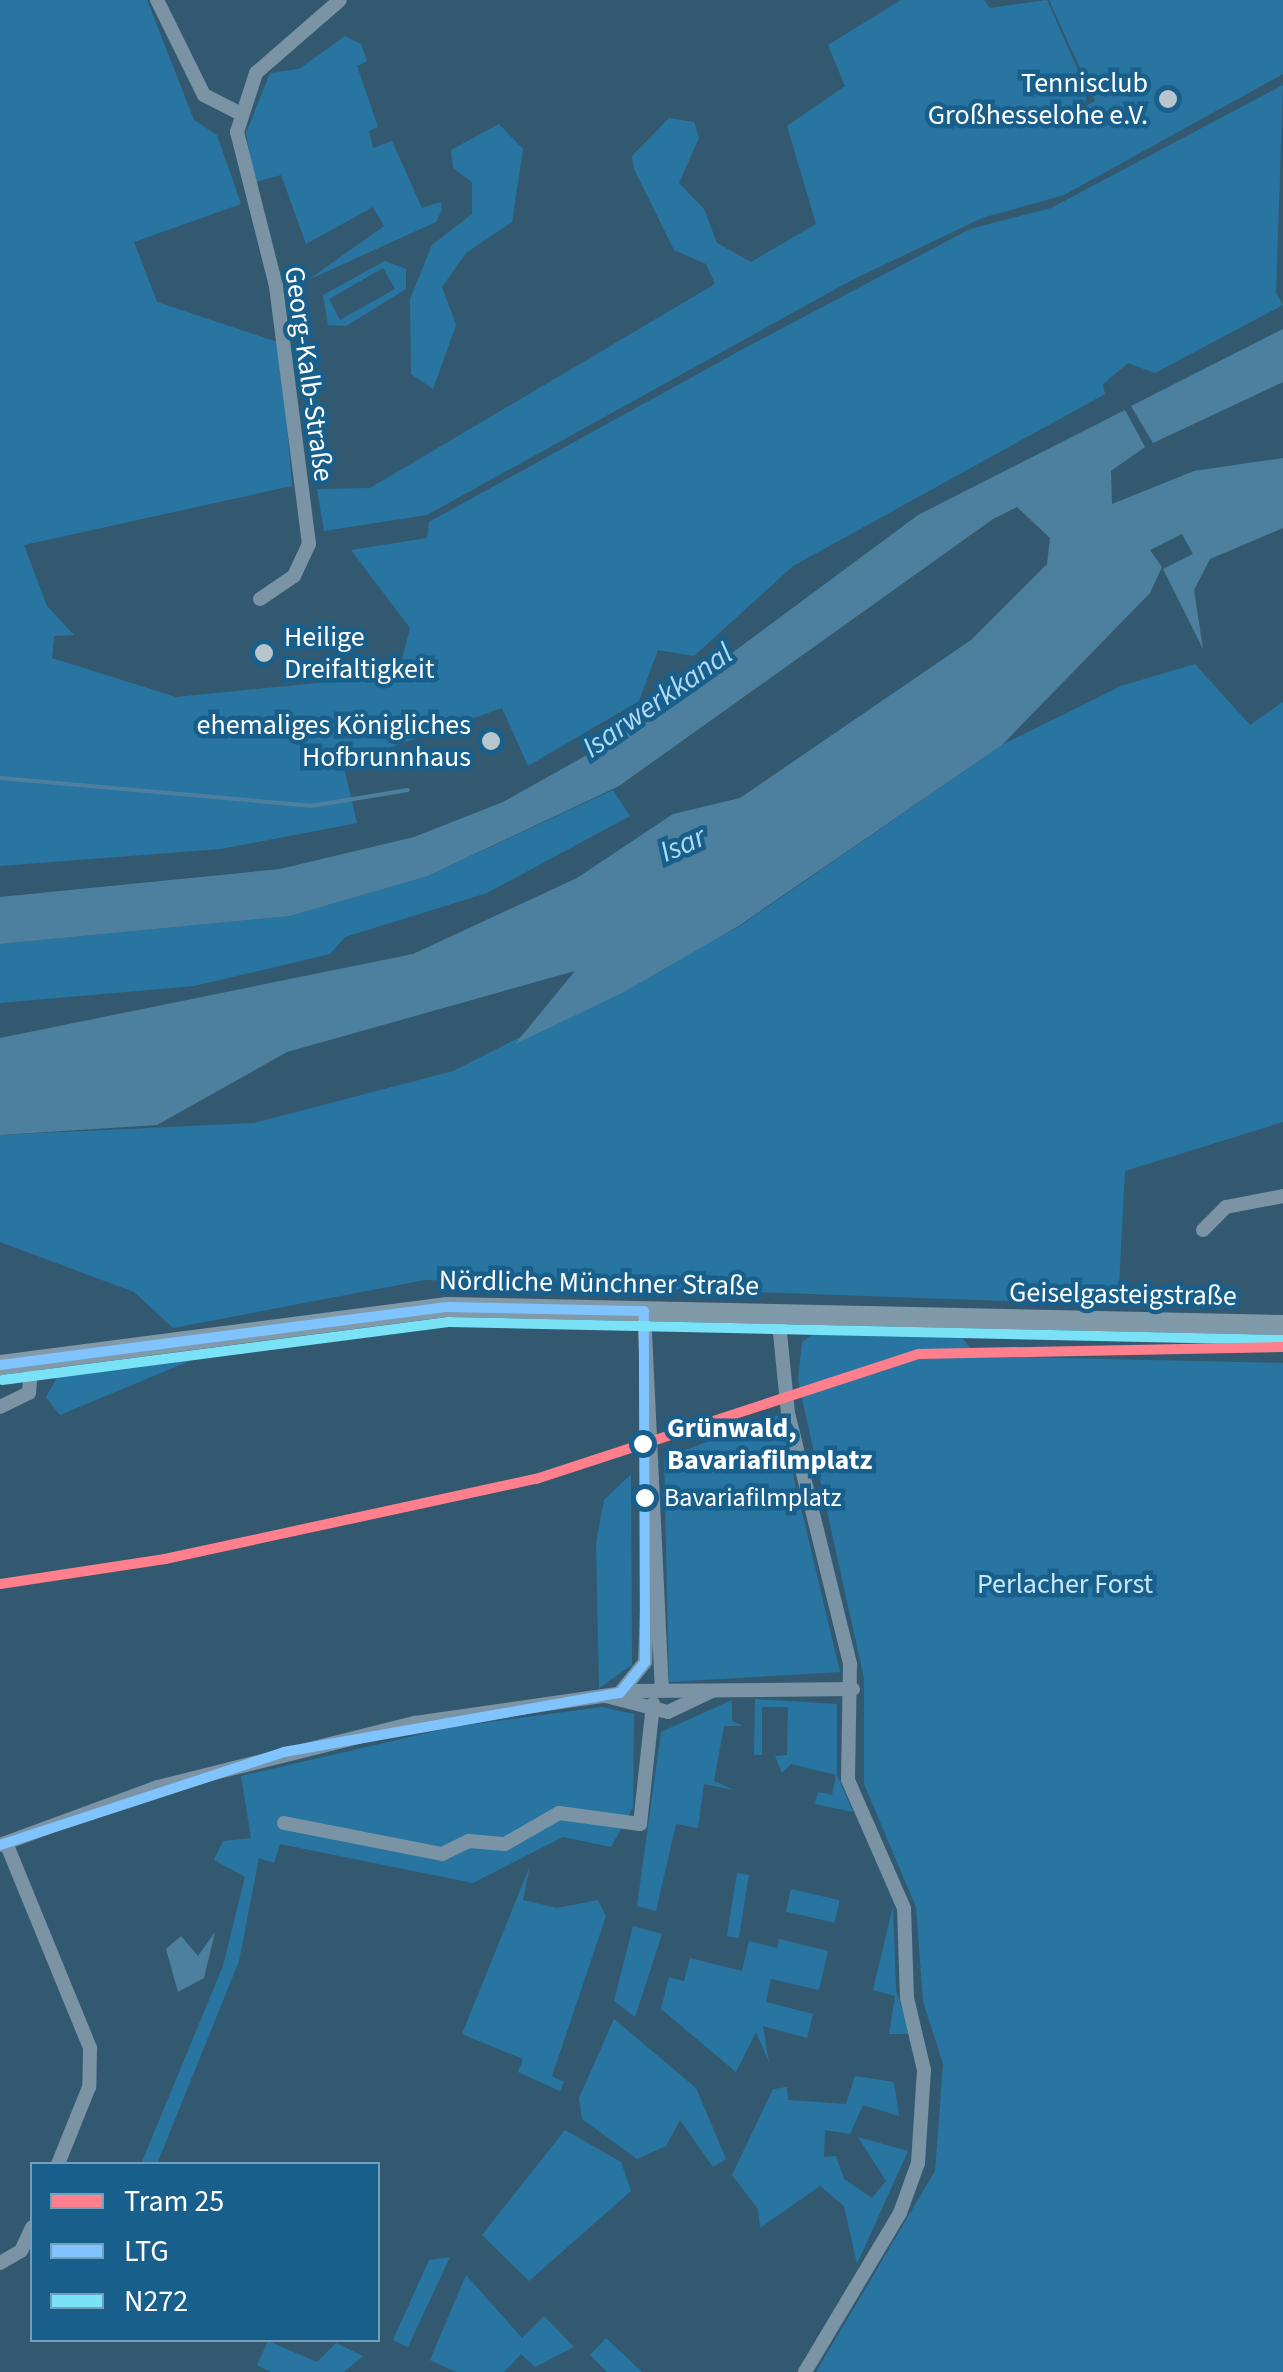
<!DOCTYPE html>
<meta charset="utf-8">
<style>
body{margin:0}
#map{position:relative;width:1283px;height:2372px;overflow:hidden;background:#335971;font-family:"Source Sans 3",sans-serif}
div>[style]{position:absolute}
.green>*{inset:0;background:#2975a1;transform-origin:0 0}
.water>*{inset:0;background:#4d809e}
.stream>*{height:4px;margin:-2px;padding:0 2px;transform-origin:2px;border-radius:2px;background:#4d809e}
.minor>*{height:14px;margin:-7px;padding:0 7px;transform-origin:7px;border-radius:7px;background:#7a94a5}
.secondary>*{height:20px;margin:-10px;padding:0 10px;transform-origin:10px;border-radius:10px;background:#819aaa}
.bus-1>*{height:10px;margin:-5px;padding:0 5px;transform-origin:5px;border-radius:5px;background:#80c4ff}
.bus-2>*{height:10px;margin:-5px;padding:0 5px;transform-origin:5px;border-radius:5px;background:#7ae2f7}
.tram-1>*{height:10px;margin:-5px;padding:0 5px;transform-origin:5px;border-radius:5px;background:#ff808c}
.dots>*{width:28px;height:28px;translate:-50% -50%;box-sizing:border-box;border:5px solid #185f8c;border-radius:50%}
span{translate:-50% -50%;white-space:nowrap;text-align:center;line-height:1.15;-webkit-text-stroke:9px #185f8c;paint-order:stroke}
.bus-label{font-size:26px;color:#fff}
.left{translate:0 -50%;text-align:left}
.poi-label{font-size:28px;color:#fff}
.right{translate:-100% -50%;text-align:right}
.street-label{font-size:28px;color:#fff}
.stop-label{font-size:28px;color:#fff;font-weight:700}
.park-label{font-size:28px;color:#c8e8fa}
.water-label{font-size:30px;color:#aedbf6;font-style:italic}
.legend{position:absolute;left:30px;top:2162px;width:350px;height:180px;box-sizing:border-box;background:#185f8c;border:2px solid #749fba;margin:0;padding:12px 18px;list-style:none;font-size:30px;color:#fff}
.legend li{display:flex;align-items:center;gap:20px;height:50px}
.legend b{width:50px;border:2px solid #749fba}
</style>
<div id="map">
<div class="green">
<i style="clip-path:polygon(0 0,147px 0,194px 120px,217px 135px,241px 204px,134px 242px,157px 302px,280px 343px,292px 486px,24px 545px,47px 606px,74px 635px,54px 636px,52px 658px,176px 697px,398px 675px,410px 628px,351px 550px,427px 538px,429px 522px,743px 349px,970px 229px,1051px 208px,1283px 85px,1276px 293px,1283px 305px,1155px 373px,1128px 363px,1103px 384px,1105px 394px,793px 566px,694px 656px,658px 650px,639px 701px,528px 766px,502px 708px,343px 764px,357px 823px,221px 849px,0 866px)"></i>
<i style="clip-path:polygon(901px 0,984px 0,990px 8px,1047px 0,1088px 93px,1084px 104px,1035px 131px,1095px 101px,1049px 0,1283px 0,1283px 74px,1064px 195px,982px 218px,852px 280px,427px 515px,324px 531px,317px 489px,370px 488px,715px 284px,706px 264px,674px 250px,634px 169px,632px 156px,669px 118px,694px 122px,699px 138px,679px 183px,704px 209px,717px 243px,751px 262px,816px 224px,787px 126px,845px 86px,828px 45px)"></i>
<i style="clip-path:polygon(345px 36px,361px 44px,367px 61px,357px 66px,378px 127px,369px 131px,373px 148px,392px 141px,422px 208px,441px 202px,442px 210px,436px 222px,308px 280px,384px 226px,373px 207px,306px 244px,281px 175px,255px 182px,246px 133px,270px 73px,299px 69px)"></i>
<i style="clip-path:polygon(499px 124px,523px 149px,512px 222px,466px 253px,442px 287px,456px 325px,433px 389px,411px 374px,410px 299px,432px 245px,472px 214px,472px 182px,453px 168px,451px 150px)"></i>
<i style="clip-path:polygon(evenodd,385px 261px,406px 269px,406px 289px,346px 326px,328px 325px,323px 295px,385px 261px,383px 268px,395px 289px,340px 320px,329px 299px,383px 268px)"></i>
<i style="clip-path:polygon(1195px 664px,1250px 725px,1283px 702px,1283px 1122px,1125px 1171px,1118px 1305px,425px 1280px,173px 1328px,134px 1292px,0 1242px,0 1135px,254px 1123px,453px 1071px,737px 928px,1002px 745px,1121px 686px)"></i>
<i style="clip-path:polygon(613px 790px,630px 816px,487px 893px,345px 937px,330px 954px,194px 986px,0 1003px,0 944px,290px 916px,428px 876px)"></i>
<i style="clip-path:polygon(816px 1332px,958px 1332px,976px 1356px,1283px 1363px,1283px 2372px,816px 2372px,935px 2171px,943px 2064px,923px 2001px,916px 1907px,864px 1784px,864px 1678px,798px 1380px,802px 1342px)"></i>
<i style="clip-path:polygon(204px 1355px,60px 1415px,46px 1397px,60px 1372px)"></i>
<i style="clip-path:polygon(779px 1415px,840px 1672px,669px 1682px,664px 1458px)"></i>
<i style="clip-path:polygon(631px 1474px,632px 1665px,599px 1688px,596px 1543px,604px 1500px)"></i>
<i style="clip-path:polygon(755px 1699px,837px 1704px,837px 1775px,853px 1812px,815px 1804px,818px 1792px,832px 1795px,836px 1775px,791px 1764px,782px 1773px,775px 1756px,787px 1755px,788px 1707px,762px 1707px,762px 1755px,754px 1755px)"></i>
<i style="clip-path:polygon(732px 1700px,732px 1721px,743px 1726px,724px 1726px,714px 1781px,734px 1790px,704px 1784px,698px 1828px,676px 1824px,656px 1911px,637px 1906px,661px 1732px)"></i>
<i style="clip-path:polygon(602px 1707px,634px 1714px,633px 1807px,611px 1847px,563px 1837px,473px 1883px,280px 1844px,274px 1863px,259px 1858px,239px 1961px,157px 2164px,141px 2164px,223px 1966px,245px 1877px,214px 1860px,223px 1841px,251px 1838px,241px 1776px,453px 1727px)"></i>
<i style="clip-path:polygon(530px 1866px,523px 1900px,557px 1908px,598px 1900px,606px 1916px,552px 2076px,564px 2082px,560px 2091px,518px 2072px,523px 2059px,462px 2034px)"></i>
<i style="left:737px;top:1873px;width:12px;height:64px;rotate:9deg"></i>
<i style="left:791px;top:1889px;width:50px;height:23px;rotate:13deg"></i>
<i style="clip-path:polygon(893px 1906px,896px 1990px,910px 2034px,889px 2034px,895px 1996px,873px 1990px)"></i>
<i style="clip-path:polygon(633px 1926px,662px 1934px,635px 2017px,614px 2001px)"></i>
<i style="clip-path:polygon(779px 1939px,828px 1951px,819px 1990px,771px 1979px,766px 2002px,813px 2014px,807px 2038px,763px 2026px,769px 2062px,756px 2032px,736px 2072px,661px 2009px,669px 1977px,684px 1981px,690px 1958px,742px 1971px,749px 1941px,777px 1948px)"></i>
<i style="clip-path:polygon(614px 2019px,696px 2088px,726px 2159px,713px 2167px,680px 2120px,666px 2146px,637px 2159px,582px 2119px,579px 2098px)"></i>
<i style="clip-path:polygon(855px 2076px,894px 2082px,899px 2116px,863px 2105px,850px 2134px,825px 2130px,824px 2157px,836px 2156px,844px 2179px,872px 2198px,886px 2181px,858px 2137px,908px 2151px,857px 2264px,844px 2206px,820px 2186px,760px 2228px,758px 2209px,732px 2175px,773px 2089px,787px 2087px,788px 2100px,846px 2104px)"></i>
<i style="clip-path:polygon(565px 2130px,621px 2162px,631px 2191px,529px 2281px,482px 2235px)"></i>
<i style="clip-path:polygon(450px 2257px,408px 2347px,393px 2340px,429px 2260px)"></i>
<i style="clip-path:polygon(466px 2275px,522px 2338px,544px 2316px,574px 2347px,535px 2367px,521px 2354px,504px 2372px,456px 2372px,430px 2360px)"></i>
<i style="clip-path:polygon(606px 2338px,642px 2372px,607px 2372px,590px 2355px)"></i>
<i style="clip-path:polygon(268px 2341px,317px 2362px,336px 2343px,363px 2356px,344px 2372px,271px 2372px,257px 2365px)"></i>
</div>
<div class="water">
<i style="clip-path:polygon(1283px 329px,1283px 382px,1153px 443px,1131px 406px)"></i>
<i style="clip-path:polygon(1125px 410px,1145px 447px,1111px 471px,1112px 504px,1194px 471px,1283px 458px,1283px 528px,1210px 559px,1194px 590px,1203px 649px,1163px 569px,1193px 554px,1182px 534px,1150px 550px,1162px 567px,1150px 593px,1002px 745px,737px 927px,622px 993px,515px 1044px,575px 971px,287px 1052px,157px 1125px,0 1135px,0 1038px,413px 954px,577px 878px,673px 814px,740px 798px,971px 640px,1047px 564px,1050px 538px,1017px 507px,993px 519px,619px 786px,428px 876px,290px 916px,0 944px,0 897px,280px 869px,414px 837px,503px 802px,619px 737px,918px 515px)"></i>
<i style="clip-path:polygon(215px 1932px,204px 1978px,178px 1992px,166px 1949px,181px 1936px,198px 1956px)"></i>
</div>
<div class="stream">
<i style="left:0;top:778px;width:312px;rotate:5.1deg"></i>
<i style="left:311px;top:806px;width:98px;rotate:-9.4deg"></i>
</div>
<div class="minor">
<i style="left:157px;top:0;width:106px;rotate:63.7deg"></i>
<i style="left:204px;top:95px;width:39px;rotate:27deg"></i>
<i style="left:260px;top:599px;width:41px;rotate:-34.1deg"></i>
<i style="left:294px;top:576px;width:35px;rotate:-65deg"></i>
<i style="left:309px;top:544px;width:260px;rotate:-97.3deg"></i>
<i style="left:276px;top:286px;width:159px;rotate:-104.2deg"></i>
<i style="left:237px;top:132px;width:62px;rotate:-72.1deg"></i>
<i style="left:256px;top:73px;width:111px;rotate:-41deg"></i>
<i style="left:1203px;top:1230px;width:33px;rotate:-45deg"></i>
<i style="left:1226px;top:1207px;width:58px;rotate:-10.9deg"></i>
<i style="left:644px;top:1311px;width:378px;rotate:87.3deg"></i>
<i style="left:778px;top:1313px;width:100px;rotate:84.3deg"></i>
<i style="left:788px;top:1413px;width:259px;rotate:76.1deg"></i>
<i style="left:850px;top:1664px;width:116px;rotate:91deg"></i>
<i style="left:848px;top:1780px;width:140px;rotate:66.4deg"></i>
<i style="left:904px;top:1908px;width:90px;rotate:88.1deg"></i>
<i style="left:907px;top:1998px;width:74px;rotate:76.7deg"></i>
<i style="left:924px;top:2070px;width:93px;rotate:93.7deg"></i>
<i style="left:918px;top:2163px;width:53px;rotate:109.8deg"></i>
<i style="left:900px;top:2213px;width:185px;rotate:120.9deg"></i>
<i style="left:0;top:1407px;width:32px;rotate:-26deg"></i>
<i style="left:29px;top:1393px;width:32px;rotate:-85deg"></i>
<i style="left:620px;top:1693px;width:40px;rotate:-51deg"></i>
<i style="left:645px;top:1662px;width:156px;rotate:-87.8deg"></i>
<i style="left:606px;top:1696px;width:64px;rotate:14.5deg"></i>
<i style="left:668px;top:1712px;width:49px;rotate:-25.5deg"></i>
<i style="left:284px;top:1823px;width:161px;rotate:11.1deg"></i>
<i style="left:442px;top:1854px;width:30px;rotate:-26deg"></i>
<i style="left:469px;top:1841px;width:36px;rotate:5deg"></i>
<i style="left:505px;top:1844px;width:62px;rotate:-29.9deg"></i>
<i style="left:559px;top:1813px;width:82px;rotate:7.7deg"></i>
<i style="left:640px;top:1824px;width:121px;rotate:-83.8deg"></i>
<i style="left:6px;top:1843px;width:222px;rotate:67.7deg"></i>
<i style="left:90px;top:2048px;width:39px;rotate:91deg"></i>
<i style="left:89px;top:2087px;width:83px;rotate:111.9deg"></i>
<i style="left:0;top:1845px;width:168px;rotate:-20.2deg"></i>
<i style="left:158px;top:1787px;width:265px;rotate:-14deg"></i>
<i style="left:415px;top:1723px;width:225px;rotate:-8.2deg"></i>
<i style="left:638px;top:1691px;width:215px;rotate:-0.5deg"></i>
<i style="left:0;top:2263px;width:24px;rotate:-30deg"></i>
<i style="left:21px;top:2251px;width:26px;rotate:-65deg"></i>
</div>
<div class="secondary">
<i style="left:0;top:1365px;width:451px;rotate:-7.4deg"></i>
<i style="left:447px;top:1307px;width:836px;rotate:1.23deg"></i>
</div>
<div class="bus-1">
<i style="left:0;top:1365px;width:451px;rotate:-7.4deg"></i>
<i style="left:447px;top:1307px;width:197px;rotate:1.2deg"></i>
<i style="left:620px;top:1693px;width:40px;rotate:-51deg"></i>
<i style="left:645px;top:1662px;width:351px;rotate:-90.2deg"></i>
<i style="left:0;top:1845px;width:299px;rotate:-18.1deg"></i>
<i style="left:284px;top:1752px;width:341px;rotate:-10deg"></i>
</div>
<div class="bus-2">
<i style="left:2px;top:1380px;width:450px;rotate:-7.4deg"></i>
<i style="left:448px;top:1322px;width:835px;rotate:1.23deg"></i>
</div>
<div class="tram-1">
<i style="left:0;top:1584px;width:167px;rotate:-8.6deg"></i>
<i style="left:165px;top:1559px;width:380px;rotate:-12.2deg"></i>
<i style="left:536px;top:1479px;width:403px;rotate:-18.1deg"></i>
<i style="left:919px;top:1354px;width:364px;rotate:-1.1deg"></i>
</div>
<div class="dots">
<i style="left:1168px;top:99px;background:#b8c5cd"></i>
<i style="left:264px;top:653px;background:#b8c5cd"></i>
<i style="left:491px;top:741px;background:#b8c5cd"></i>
<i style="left:643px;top:1444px;background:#fff"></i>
<i style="left:645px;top:1498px;background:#fff"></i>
</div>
<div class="bus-label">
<span class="left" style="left:664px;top:1498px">Bavariafilmplatz</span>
</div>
<div class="poi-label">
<span class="right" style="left:1148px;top:99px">Tennisclub<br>Großhesselohe e.V.</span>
<span class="left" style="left:284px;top:653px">Heilige<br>Dreifaltigkeit</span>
<span class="right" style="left:471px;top:741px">ehemaliges Königliches<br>Hofbrunnhaus</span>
</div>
<div class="street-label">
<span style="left:309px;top:374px;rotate:82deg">Georg-Kalb-Straße</span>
<span style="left:599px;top:1283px;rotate:1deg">Nördliche Münchner Straße</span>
<span style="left:1123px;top:1294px;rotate:1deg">Geiselgasteigstraße</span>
</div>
<div class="stop-label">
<span class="left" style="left:667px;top:1444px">Grünwald,<br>Bavariafilmplatz</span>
</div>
<div class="park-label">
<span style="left:1065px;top:1584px">Perlacher Forst</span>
</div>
<div class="water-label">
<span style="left:658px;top:701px;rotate:-35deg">Isarwerkkanal</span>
<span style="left:683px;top:845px;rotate:-24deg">Isar</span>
</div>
<ul class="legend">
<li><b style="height:12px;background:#ff808c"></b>Tram 25</li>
<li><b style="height:12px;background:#80c4ff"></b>LTG</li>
<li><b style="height:12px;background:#7ae2f7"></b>N272</li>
</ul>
</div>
